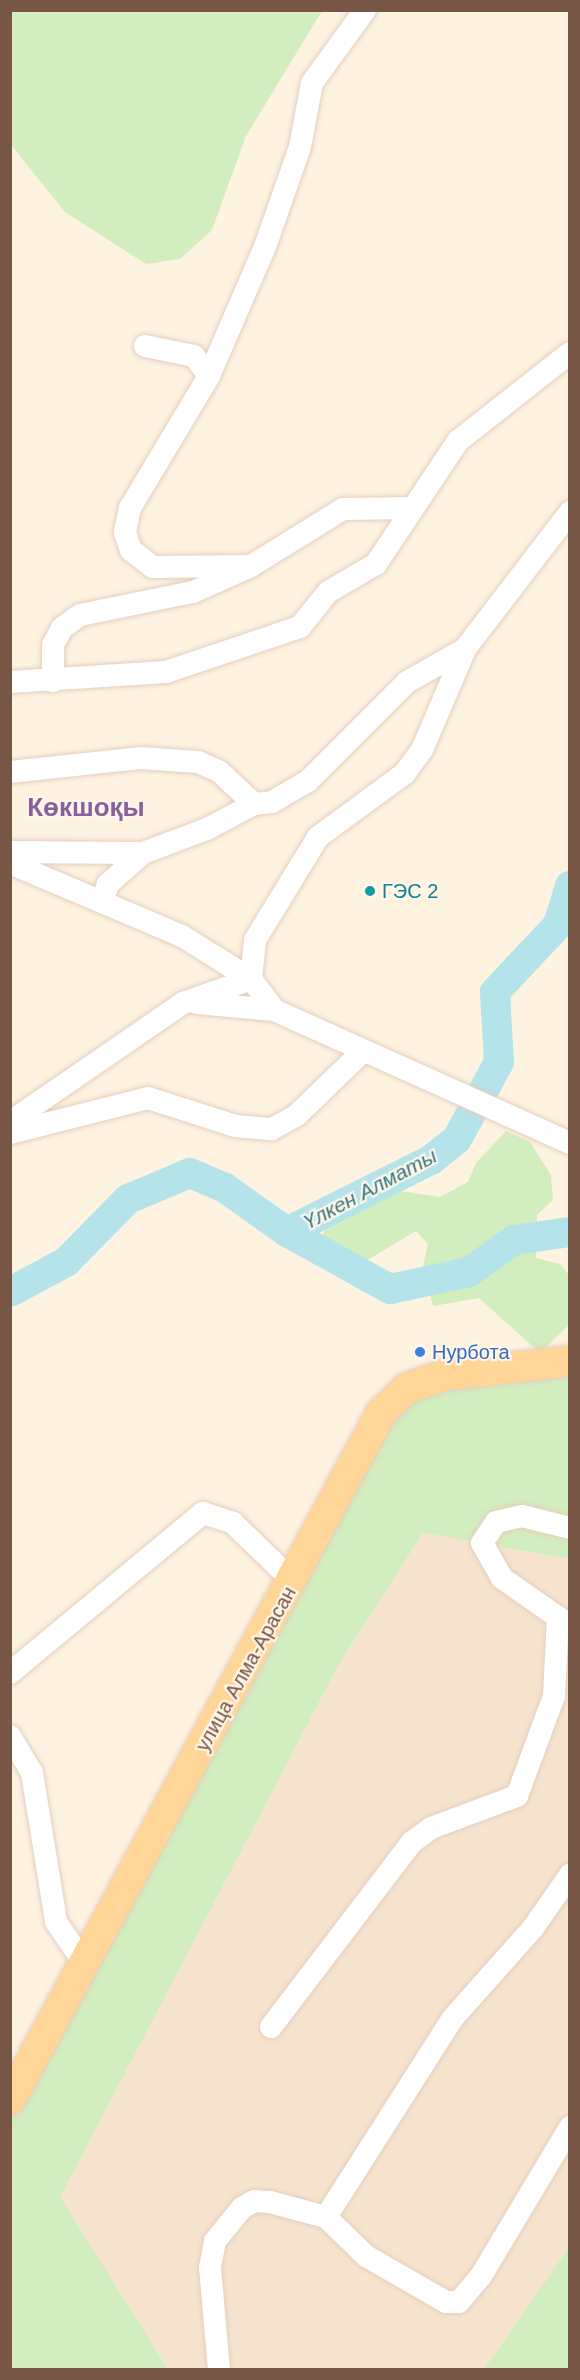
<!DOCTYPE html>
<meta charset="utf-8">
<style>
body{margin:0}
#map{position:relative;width:580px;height:2380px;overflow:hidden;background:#fef2e1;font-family:Arial,sans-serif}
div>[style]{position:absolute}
.residential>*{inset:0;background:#f7e4cf}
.green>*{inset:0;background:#d2edbe}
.river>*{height:30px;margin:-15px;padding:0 15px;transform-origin:15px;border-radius:15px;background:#b4e3ea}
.roads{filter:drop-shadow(0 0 2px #e4cebc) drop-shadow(0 0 2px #e4cebc)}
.minor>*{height:22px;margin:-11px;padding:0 11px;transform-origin:11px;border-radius:11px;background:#fff}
.major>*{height:30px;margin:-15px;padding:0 15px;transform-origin:15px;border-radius:15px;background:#ffd698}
.dots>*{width:16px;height:16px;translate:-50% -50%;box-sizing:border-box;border:3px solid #fff6ea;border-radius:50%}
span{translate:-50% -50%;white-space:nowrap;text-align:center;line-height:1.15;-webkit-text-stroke:4.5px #fff6ea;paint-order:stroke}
.culture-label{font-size:20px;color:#0d838f}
.left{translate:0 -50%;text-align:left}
.shop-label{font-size:20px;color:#366cbe}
.street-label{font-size:20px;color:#785645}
.water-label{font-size:21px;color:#37767f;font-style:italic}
.district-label{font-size:26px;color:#87609c;font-weight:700}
.frame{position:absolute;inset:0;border:12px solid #785645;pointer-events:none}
</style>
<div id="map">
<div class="residential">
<i style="clip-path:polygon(423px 1533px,569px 1559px,569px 2247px,484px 2369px,168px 2369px,59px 2197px,339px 1664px)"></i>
</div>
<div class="green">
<i style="clip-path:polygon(11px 10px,322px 10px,322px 11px,246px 136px,212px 230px,180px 259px,146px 264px,65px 212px,11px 145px)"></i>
<i style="clip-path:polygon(506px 1131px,530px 1142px,551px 1175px,553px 1200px,537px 1215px,536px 1258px,560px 1264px,569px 1275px,569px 1325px,540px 1353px,479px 1298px,433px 1306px,423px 1266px,428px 1244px,416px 1231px,359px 1265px,322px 1237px,328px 1224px,400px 1191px,440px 1197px,468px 1182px,476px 1163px)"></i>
<i style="clip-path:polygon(569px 1361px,569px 1559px,423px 1533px,339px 1664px,60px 2197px,168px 2369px,11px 2370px,11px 2100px,407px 1388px)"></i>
<i style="clip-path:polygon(569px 2247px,569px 2369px,484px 2369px)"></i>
</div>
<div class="river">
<i style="left:287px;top:1232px;width:118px;rotate:29deg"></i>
<i style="left:390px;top:1289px;width:81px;rotate:-12.1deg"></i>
<i style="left:469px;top:1272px;width:55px;rotate:-35.4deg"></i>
<i style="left:514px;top:1240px;width:57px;rotate:-8.1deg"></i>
<i style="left:10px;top:1292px;width:64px;rotate:-28.2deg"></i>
<i style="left:66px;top:1262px;width:88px;rotate:-45.5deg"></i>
<i style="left:128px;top:1199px;width:67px;rotate:-22.8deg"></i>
<i style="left:190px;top:1173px;width:38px;rotate:23deg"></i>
<i style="left:225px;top:1188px;width:76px;rotate:35.4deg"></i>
<i style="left:287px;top:1232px;width:161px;rotate:-26.6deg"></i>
<i style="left:431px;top:1160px;width:33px;rotate:-39deg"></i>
<i style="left:457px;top:1139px;width:88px;rotate:-61.4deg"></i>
<i style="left:499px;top:1062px;width:70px;rotate:-93.3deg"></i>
<i style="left:495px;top:992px;width:92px;rotate:-46.8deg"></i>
<i style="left:558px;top:925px;width:41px;rotate:-72.9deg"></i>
</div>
<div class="roads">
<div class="minor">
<i style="left:145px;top:346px;width:50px;rotate:11.5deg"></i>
<i style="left:194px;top:356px;width:25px;rotate:53deg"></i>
<i style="left:209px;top:376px;width:154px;rotate:120.9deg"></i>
<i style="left:130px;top:508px;width:25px;rotate:102deg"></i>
<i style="left:125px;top:532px;width:19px;rotate:72deg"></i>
<i style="left:131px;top:550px;width:28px;rotate:38deg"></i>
<i style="left:153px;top:567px;width:98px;rotate:-0.6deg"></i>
<i style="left:251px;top:566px;width:108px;rotate:-31.8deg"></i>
<i style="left:343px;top:509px;width:69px;rotate:-0.8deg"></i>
<i style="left:209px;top:376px;width:144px;rotate:-66.6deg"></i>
<i style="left:266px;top:244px;width:103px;rotate:-70.7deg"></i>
<i style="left:300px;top:147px;width:65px;rotate:-79.4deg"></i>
<i style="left:312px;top:83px;width:90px;rotate:-54deg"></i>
<i style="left:53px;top:681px;width:36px;rotate:-90deg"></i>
<i style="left:53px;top:645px;width:19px;rotate:-62deg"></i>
<i style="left:62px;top:628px;width:22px;rotate:-36deg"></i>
<i style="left:80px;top:615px;width:115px;rotate:-11.5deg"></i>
<i style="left:193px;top:592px;width:59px;rotate:-24deg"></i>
<i style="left:10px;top:682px;width:156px;rotate:-3.7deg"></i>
<i style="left:166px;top:672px;width:141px;rotate:-18.6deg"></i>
<i style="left:300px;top:627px;width:45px;rotate:-51.3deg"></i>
<i style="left:328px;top:592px;width:56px;rotate:-30.3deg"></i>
<i style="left:376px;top:564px;width:148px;rotate:-56.3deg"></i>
<i style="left:458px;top:441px;width:142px;rotate:-38.2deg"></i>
<i style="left:10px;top:772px;width:131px;rotate:-6.1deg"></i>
<i style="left:140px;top:758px;width:58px;rotate:3.9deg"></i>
<i style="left:198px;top:762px;width:24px;rotate:24deg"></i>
<i style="left:220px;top:772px;width:47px;rotate:43.3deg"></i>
<i style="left:10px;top:852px;width:133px;rotate:0.4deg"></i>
<i style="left:143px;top:853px;width:68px;rotate:-20.6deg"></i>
<i style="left:207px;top:829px;width:53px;rotate:-28deg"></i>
<i style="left:254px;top:804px;width:18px;rotate:-6deg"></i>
<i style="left:272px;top:802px;width:42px;rotate:-30.3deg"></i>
<i style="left:308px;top:781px;width:140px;rotate:-45deg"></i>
<i style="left:407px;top:682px;width:67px;rotate:-29.6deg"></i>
<i style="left:10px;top:863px;width:187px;rotate:23deg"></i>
<i style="left:182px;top:936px;width:81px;rotate:31.9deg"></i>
<i style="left:251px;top:979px;width:39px;rotate:53deg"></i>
<i style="left:274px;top:1010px;width:325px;rotate:24.2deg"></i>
<i style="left:102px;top:902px;width:19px;rotate:-72deg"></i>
<i style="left:108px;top:884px;width:47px;rotate:-41.5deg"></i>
<i style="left:251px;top:979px;width:39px;rotate:-84deg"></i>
<i style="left:255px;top:940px;width:121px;rotate:-58.5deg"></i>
<i style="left:318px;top:837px;width:108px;rotate:-36.3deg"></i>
<i style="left:405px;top:773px;width:29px;rotate:-54deg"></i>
<i style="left:422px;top:750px;width:110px;rotate:-66.9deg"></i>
<i style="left:465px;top:649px;width:173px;rotate:-52.5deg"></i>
<i style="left:197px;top:1003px;width:77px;rotate:5.2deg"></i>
<i style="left:10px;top:1122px;width:210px;rotate:-34.5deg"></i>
<i style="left:183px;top:1003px;width:72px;rotate:-19.4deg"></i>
<i style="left:10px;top:1133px;width:142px;rotate:-14.2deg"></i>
<i style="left:148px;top:1098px;width:91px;rotate:17.8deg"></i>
<i style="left:235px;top:1126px;width:37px;rotate:5deg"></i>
<i style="left:272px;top:1129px;width:29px;rotate:-29deg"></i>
<i style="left:297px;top:1115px;width:89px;rotate:-44.1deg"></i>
<i style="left:569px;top:1625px;width:82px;rotate:-145deg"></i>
<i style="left:502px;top:1578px;width:40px;rotate:-119.7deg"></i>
<i style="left:482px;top:1543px;width:25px;rotate:-56deg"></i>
<i style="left:496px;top:1522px;width:27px;rotate:-13deg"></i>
<i style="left:522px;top:1516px;width:49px;rotate:14deg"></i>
<i style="left:10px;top:1673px;width:251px;rotate:-39.7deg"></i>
<i style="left:203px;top:1513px;width:32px;rotate:18deg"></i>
<i style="left:233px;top:1523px;width:85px;rotate:44deg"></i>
<i style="left:10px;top:1736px;width:43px;rotate:59.3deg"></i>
<i style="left:32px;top:1773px;width:151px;rotate:80.8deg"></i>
<i style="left:56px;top:1922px;width:51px;rotate:55.4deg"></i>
<i style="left:271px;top:2027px;width:233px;rotate:-52.7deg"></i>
<i style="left:412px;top:1842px;width:24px;rotate:-36deg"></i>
<i style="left:431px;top:1828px;width:92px;rotate:-20.4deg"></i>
<i style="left:517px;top:1796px;width:107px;rotate:-69.7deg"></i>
<i style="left:554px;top:1696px;width:79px;rotate:-87.1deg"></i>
<i style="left:326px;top:2217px;width:235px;rotate:-57.5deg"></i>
<i style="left:452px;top:2019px;width:122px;rotate:-48.3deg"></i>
<i style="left:533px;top:1928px;width:65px;rotate:-55.1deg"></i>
<i style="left:219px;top:2370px;width:103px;rotate:-95deg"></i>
<i style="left:210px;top:2267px;width:26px;rotate:-79deg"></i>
<i style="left:215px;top:2241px;width:43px;rotate:-50.7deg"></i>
<i style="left:242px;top:2208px;width:14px;rotate:-30deg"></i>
<i style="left:254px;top:2201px;width:16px;rotate:4deg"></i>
<i style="left:270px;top:2202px;width:58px;rotate:15deg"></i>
<i style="left:326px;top:2217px;width:56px;rotate:44.3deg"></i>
<i style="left:366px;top:2256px;width:92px;rotate:29.9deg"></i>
<i style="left:446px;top:2302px;width:13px"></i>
<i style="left:459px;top:2302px;width:34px;rotate:-50deg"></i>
<i style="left:481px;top:2276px;width:174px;rotate:-59.1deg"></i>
</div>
<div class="major">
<i style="left:10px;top:2100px;width:781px;rotate:-61.63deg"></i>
<i style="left:381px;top:1413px;width:36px;rotate:-44deg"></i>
<i style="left:407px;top:1388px;width:40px;rotate:-18.9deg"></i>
<i style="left:445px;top:1375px;width:126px;rotate:-6.4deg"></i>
</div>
</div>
<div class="dots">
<i style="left:370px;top:891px;background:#0f9aa8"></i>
<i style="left:420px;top:1352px;background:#3f7fe0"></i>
</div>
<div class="culture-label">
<span class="left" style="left:382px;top:891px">ГЭС 2</span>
</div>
<div class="shop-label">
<span class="left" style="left:432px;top:1352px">Нурбота</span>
</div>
<div class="street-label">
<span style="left:246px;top:1669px;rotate:-61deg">улица Алма-Арасан</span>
</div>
<div class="water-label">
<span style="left:370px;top:1189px;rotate:-28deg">Үлкен Алматы</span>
</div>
<div class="district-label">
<span style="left:86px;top:808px">Көкшоқы</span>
</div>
<div class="frame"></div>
</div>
